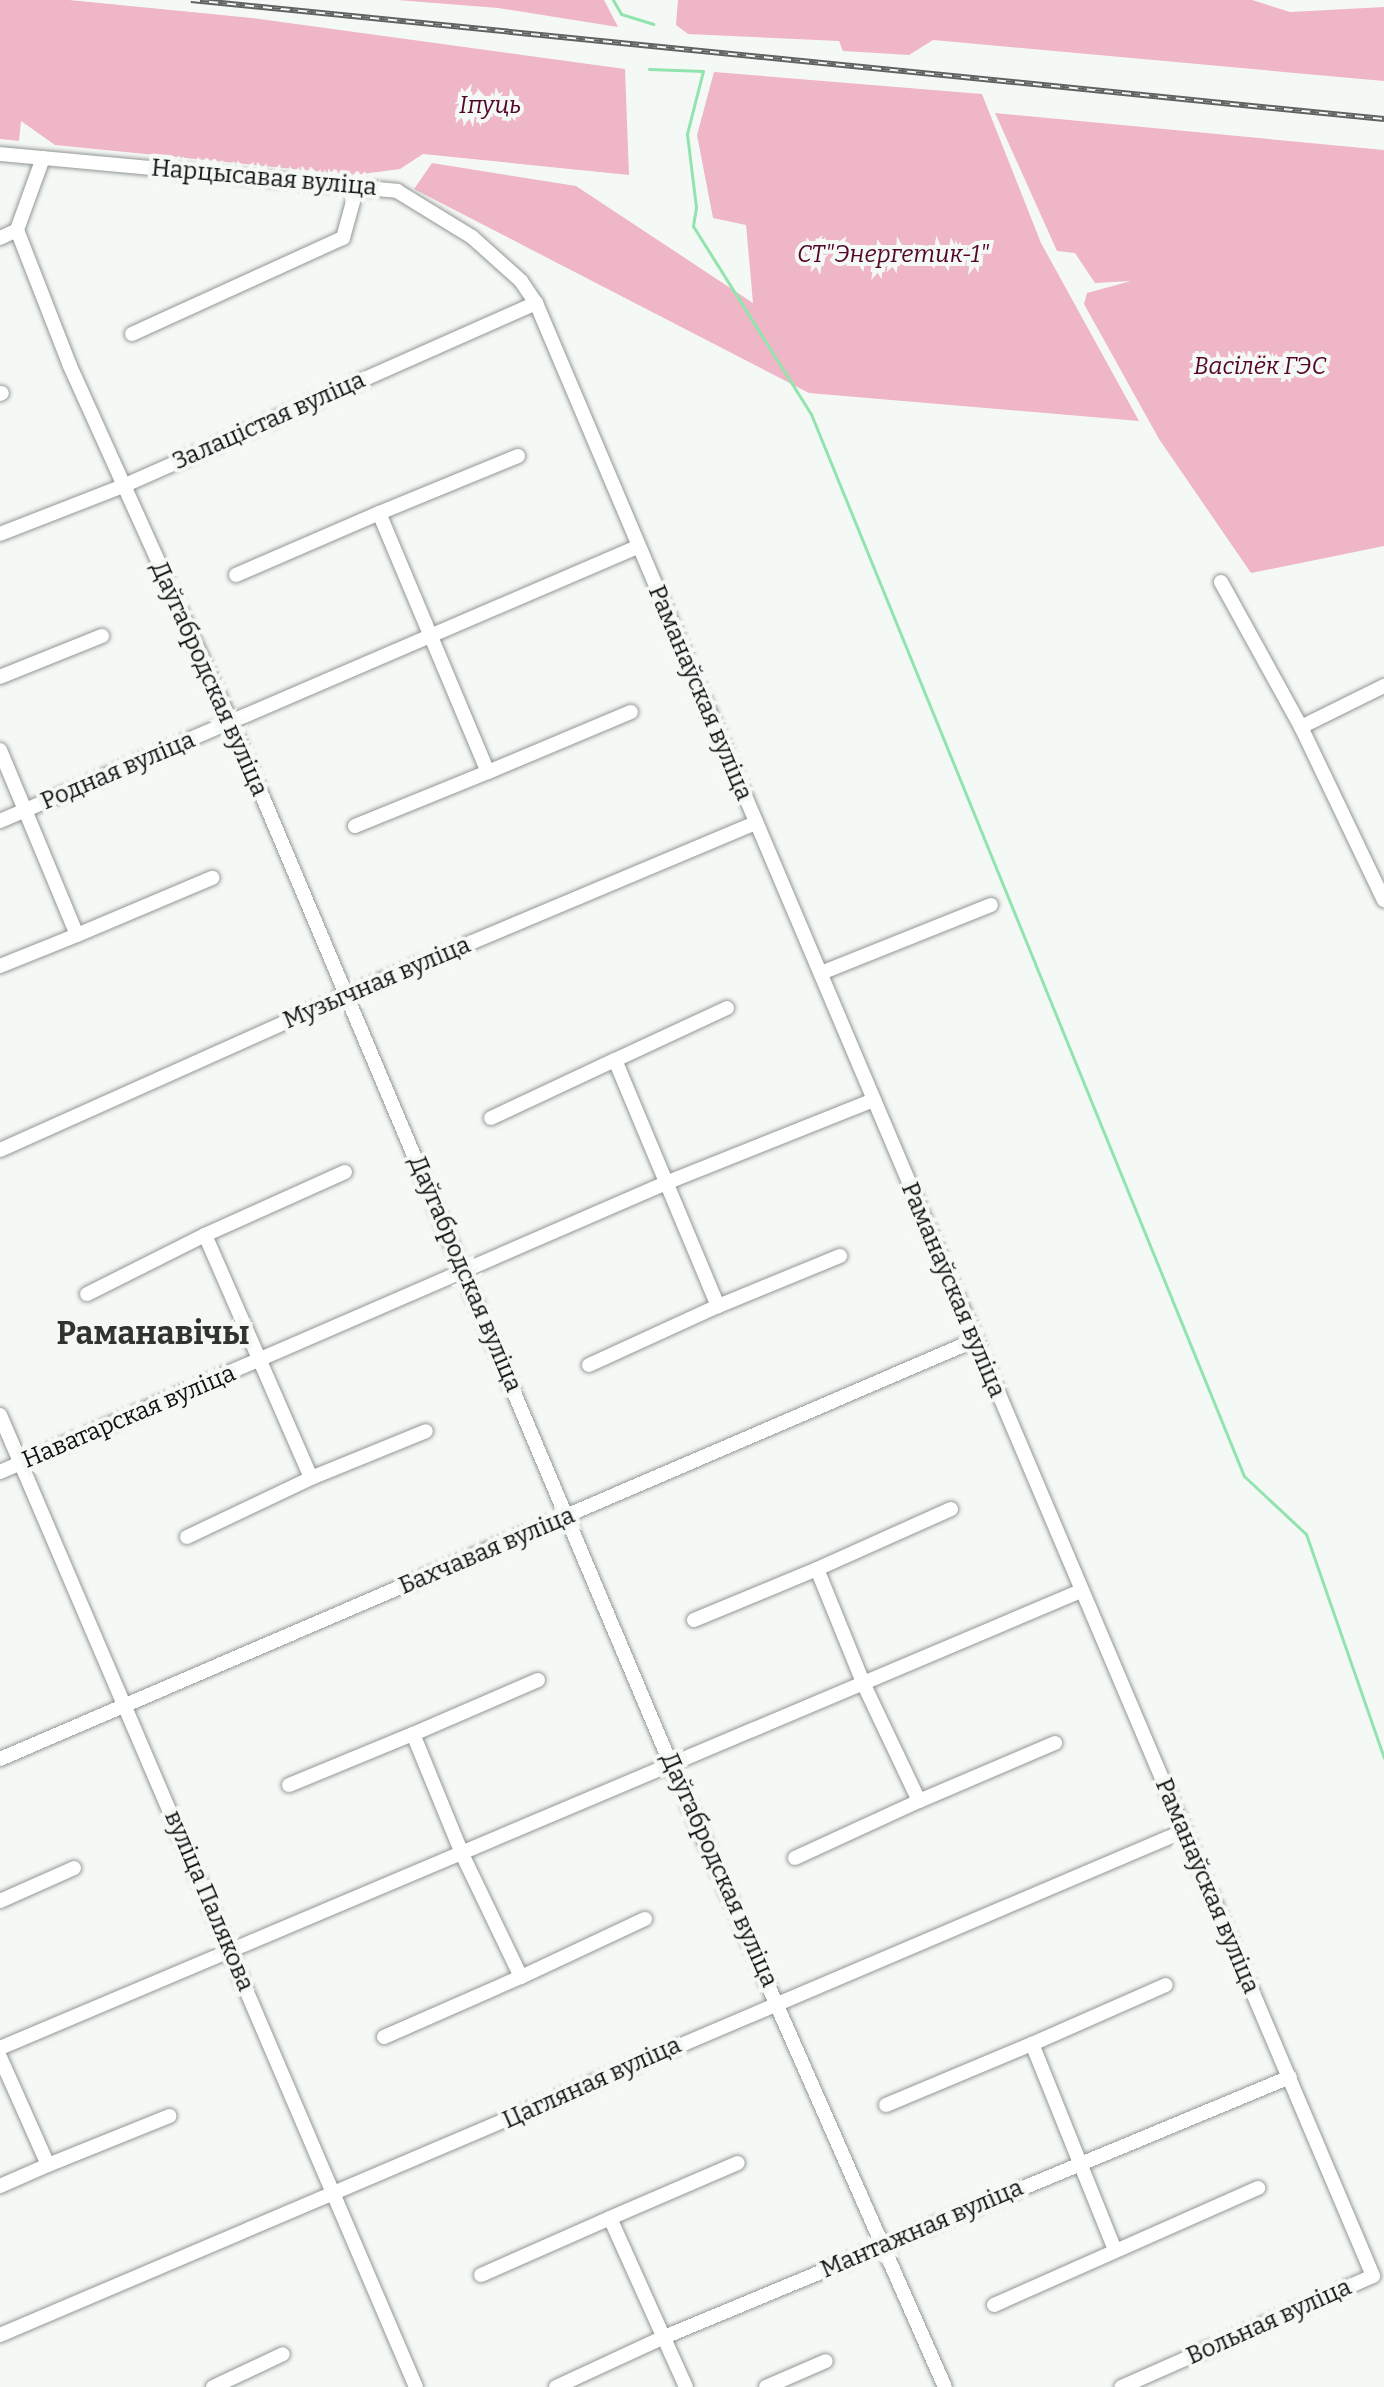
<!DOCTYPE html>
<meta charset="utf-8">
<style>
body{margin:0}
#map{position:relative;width:1384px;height:2387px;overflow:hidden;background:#f5f9f6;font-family:Bitter,serif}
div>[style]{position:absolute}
.green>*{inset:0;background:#eeb6c6}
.stream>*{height:3px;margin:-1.5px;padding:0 1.5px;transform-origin:1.5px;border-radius:1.5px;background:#92e4af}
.roads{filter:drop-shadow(0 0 2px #939794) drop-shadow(0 0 2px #939794)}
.minor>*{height:14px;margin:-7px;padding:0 7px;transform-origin:7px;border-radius:7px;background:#fff}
.rail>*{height:6px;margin-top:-3px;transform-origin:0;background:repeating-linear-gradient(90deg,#f5f9f6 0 9px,#606261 0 18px);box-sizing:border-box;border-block:2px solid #606261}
span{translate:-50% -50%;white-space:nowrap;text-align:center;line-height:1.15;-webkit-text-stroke:8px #f5f9f6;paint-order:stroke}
.park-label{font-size:24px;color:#53052a;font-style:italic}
.street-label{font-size:24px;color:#101110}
.district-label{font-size:32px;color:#303431;font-weight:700}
</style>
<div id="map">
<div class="green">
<i style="clip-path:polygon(0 0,69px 0,252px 18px,625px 69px,629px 175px,423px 154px,400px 169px,355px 175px,55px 145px,21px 121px,19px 141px,0 139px)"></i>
<i style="clip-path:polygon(397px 0,604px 0,618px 27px,498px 8px)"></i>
<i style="clip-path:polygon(678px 0,1252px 0,1290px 12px,1384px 7px,1384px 81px,933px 40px,909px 55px,843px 51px,839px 41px,688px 34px,676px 25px)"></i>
<i style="clip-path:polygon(714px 72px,982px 94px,1041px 243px,1139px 421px,809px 393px,414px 189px,432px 163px,576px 186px,753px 303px,746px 225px,713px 218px,697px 135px)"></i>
<i style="clip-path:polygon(995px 113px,1384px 150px,1384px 546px,1251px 573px,1159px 439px,1084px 304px,1087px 293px,1131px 281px,1095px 283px,1075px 253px,1057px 251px)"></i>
</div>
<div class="stream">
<i style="left:613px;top:0;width:16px;rotate:60deg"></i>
<i style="left:621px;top:14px;width:34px;rotate:17deg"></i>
<i style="left:649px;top:69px;width:54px;rotate:2.1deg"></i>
<i style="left:703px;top:71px;width:65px;rotate:104.3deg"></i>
<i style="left:687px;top:134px;width:74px;rotate:83deg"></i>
<i style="left:696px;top:207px;width:19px;rotate:99deg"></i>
<i style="left:693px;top:226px;width:222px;rotate:57.9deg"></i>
<i style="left:811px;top:414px;width:1147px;rotate:67.82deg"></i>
<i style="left:1244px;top:1476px;width:85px;rotate:43.1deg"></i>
<i style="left:1306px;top:1534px;width:237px;rotate:70.8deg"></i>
</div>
<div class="roads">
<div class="minor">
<i style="left:0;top:154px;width:399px;rotate:5.3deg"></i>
<i style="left:397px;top:191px;width:88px;rotate:31.5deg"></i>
<i style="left:472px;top:237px;width:66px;rotate:41.9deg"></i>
<i style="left:521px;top:281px;width:27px;rotate:56deg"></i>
<i style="left:536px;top:303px;width:2143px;rotate:67.01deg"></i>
<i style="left:1373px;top:2276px;width:275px;rotate:156.2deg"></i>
<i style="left:43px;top:158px;width:77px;rotate:109.9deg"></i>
<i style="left:17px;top:230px;width:146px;rotate:68.7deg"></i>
<i style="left:70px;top:366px;width:391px;rotate:65.7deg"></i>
<i style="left:231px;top:722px;width:1134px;rotate:67.12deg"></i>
<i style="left:672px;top:1767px;width:677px;rotate:66.24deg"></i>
<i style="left:0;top:238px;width:19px;rotate:-25deg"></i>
<i style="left:132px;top:334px;width:232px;rotate:-24.5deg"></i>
<i style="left:343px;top:238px;width:53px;rotate:-74.6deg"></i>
<i style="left:0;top:394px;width:2px;rotate:-27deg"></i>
<i style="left:518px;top:456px;width:150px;rotate:157.7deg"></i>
<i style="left:379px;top:513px;width:281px;rotate:67.2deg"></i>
<i style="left:488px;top:772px;width:155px;rotate:-22.8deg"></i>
<i style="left:0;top:534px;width:132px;rotate:-21.3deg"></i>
<i style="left:123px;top:486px;width:452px;rotate:-23.9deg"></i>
<i style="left:236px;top:575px;width:156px;rotate:-23.4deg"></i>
<i style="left:1221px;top:582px;width:166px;rotate:61.1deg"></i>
<i style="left:1301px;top:727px;width:192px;rotate:64.4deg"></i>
<i style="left:0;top:677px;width:110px;rotate:-21.9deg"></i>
<i style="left:1301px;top:727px;width:93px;rotate:-26.3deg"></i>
<i style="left:0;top:750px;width:200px;rotate:67.4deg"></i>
<i style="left:77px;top:935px;width:147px;rotate:-22.9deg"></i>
<i style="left:0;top:821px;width:693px;rotate:-23.27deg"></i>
<i style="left:355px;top:826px;width:144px;rotate:-22.1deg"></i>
<i style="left:0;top:966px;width:83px;rotate:-21.9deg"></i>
<i style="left:821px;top:973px;width:183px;rotate:-21.8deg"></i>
<i style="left:727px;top:1008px;width:123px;rotate:155.1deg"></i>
<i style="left:615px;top:1060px;width:267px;rotate:67.3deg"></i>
<i style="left:718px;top:1306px;width:132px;rotate:-22.3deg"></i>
<i style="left:491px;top:1118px;width:137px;rotate:-25.1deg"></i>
<i style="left:0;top:1150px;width:377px;rotate:-24.1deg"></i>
<i style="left:344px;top:996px;width:447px;rotate:-22.8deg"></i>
<i style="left:345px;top:1172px;width:154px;rotate:155.8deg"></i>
<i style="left:205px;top:1235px;width:265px;rotate:66.4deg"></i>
<i style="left:311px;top:1478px;width:124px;rotate:-22.2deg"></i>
<i style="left:87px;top:1294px;width:132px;rotate:-26.6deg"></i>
<i style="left:589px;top:1365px;width:142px;rotate:-24.6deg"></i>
<i style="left:0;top:1415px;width:1057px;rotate:66.83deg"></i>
<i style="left:0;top:1472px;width:726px;rotate:-23.46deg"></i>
<i style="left:666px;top:1183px;width:224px;rotate:-21.8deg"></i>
<i style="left:951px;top:1509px;width:147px;rotate:155.9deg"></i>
<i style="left:817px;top:1569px;width:125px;rotate:67.9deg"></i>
<i style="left:864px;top:1685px;width:128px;rotate:64.6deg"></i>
<i style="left:919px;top:1801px;width:148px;rotate:-23.1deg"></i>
<i style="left:187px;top:1537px;width:137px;rotate:-25.4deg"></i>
<i style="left:694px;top:1620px;width:133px;rotate:-22.5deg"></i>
<i style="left:538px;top:1680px;width:136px;rotate:156.6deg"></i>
<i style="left:413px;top:1734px;width:132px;rotate:67.7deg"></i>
<i style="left:463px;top:1856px;width:134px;rotate:64.4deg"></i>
<i style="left:521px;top:1977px;width:137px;rotate:-25.1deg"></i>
<i style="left:0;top:1759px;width:1059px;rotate:-23.25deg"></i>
<i style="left:289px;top:1785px;width:134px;rotate:-22.4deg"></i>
<i style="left:795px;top:1858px;width:136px;rotate:-24.7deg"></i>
<i style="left:0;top:1901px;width:81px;rotate:-24deg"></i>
<i style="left:384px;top:2037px;width:150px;rotate:-23.7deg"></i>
<i style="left:0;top:2048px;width:1174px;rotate:-22.92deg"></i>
<i style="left:0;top:2057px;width:118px;rotate:66deg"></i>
<i style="left:48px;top:2165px;width:131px;rotate:-22deg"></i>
<i style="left:886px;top:2105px;width:158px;rotate:-22.7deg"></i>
<i style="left:0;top:2186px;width:52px;rotate:-23.6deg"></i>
<i style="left:1115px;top:2250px;width:222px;rotate:-111.9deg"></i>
<i style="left:1032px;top:2044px;width:146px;rotate:-23.8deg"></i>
<i style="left:481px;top:2275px;width:141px;rotate:-23.8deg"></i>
<i style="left:994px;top:2305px;width:289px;rotate:-23.9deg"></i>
<i style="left:0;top:2335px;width:1287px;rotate:-23.06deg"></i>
<i style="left:213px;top:2387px;width:77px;rotate:-25.2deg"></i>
<i style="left:556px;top:2387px;width:117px;rotate:-24.8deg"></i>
<i style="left:662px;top:2338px;width:680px;rotate:-22.57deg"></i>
<i style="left:686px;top:2387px;width:185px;rotate:-114.2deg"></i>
<i style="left:610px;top:2218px;width:139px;rotate:-23.3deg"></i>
<i style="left:766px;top:2387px;width:65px;rotate:-23.4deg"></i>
</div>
</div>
<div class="rail">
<i style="left:191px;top:0;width:1199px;rotate:5.7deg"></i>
</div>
<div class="park-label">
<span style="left:490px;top:106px">Іпуць</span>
<span style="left:893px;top:255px">СТ"Энергетик-1"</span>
<span style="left:1260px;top:367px">Васілёк ГЭС</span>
</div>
<div class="street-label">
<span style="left:264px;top:178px;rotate:5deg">Нарцысавая вуліца</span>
<span style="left:269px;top:421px;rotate:-24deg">Залацістая вуліца</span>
<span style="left:209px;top:679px;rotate:66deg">Даўгабродская вуліца</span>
<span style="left:700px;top:693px;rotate:67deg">Раманаўская вуліца</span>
<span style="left:118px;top:771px;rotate:-23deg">Родная вуліца</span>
<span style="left:377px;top:983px;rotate:-23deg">Музычная вуліца</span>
<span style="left:465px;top:1274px;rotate:67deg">Даўгабродская вуліца</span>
<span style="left:953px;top:1290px;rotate:67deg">Раманаўская вуліца</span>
<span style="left:129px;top:1417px;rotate:-23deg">Наватарская вуліца</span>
<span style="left:487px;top:1551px;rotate:-23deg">Бахчавая вуліца</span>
<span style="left:719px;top:1870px;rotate:66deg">Даўгабродская вуліца</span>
<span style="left:1207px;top:1886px;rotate:67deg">Раманаўская вуліца</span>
<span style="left:209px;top:1901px;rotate:67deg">вуліца Палякова</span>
<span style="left:592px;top:2083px;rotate:-24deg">Цагляная вуліца</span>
<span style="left:922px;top:2229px;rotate:-23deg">Мантажная вуліца</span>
<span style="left:1269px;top:2322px;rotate:-24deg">Вольная вуліца</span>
</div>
<div class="district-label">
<span style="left:153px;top:1333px">Раманавічы</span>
</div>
</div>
